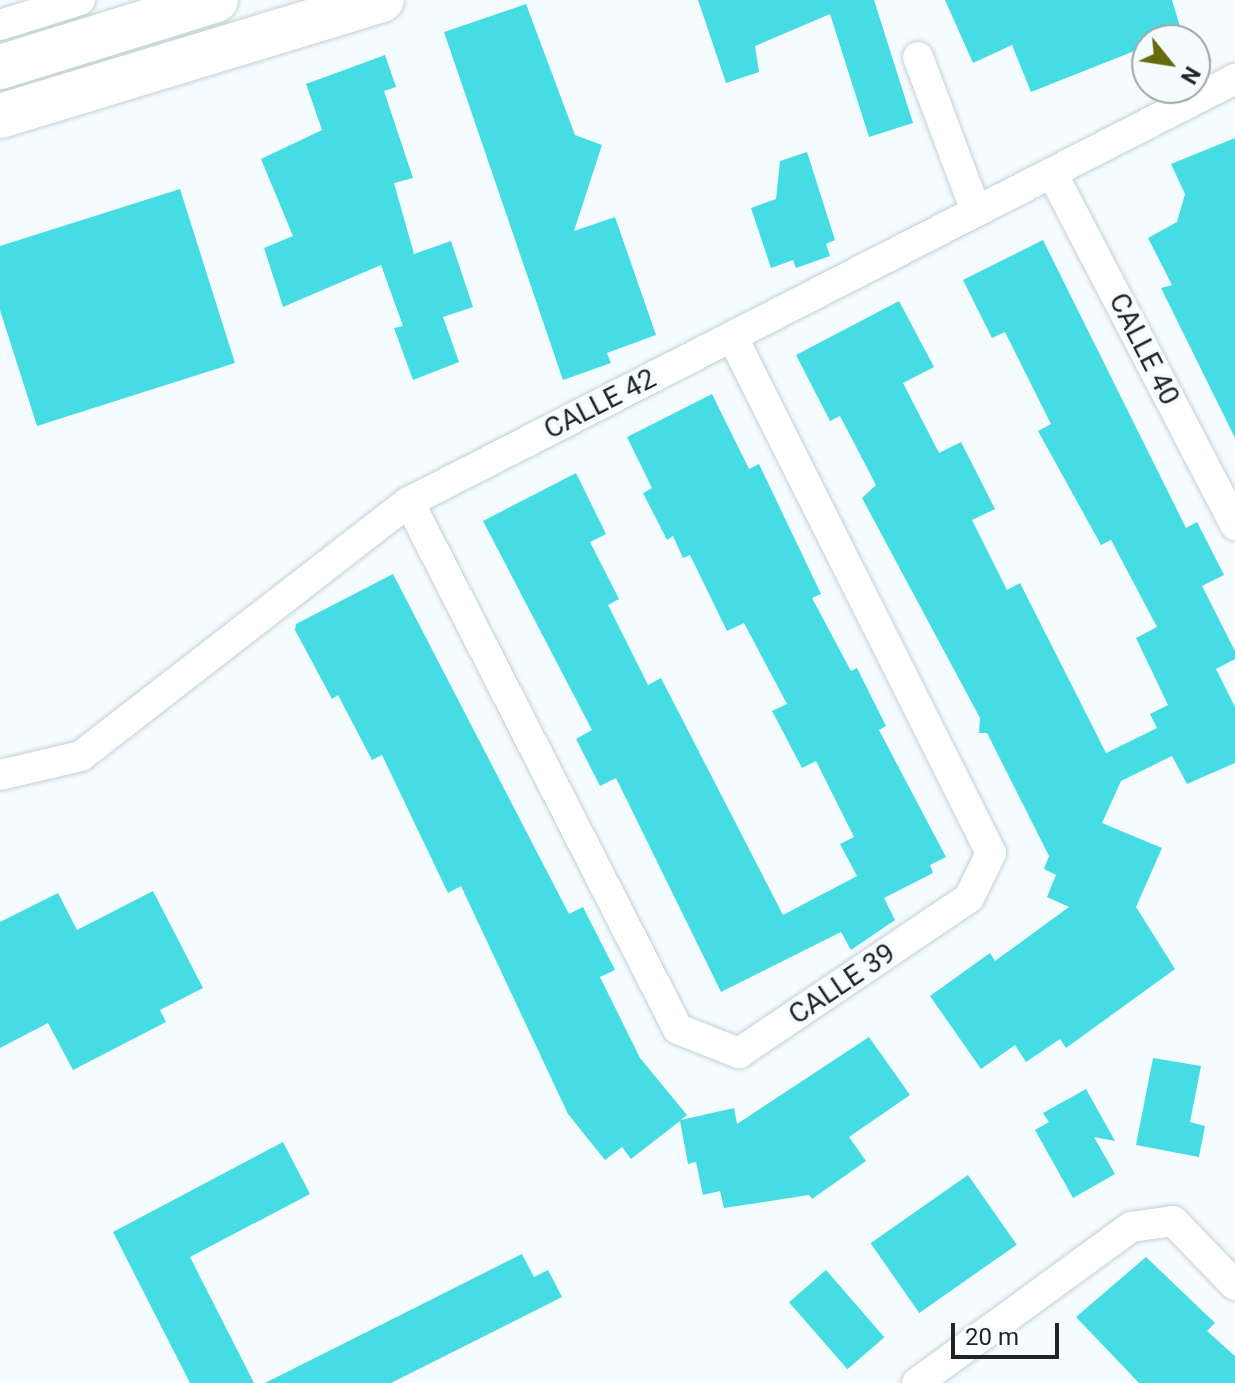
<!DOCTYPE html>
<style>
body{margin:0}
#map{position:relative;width:1235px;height:1383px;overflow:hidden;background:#f4fcff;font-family:Roboto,sans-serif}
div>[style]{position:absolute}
.building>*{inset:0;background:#46dce3;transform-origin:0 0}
.roads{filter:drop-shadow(0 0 2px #c3d1d5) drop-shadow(0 0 2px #c3d1d5)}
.minor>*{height:30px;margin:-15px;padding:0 15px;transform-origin:15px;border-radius:15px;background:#fff}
.primary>*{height:44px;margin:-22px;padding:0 22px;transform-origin:22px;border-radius:22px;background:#fff}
span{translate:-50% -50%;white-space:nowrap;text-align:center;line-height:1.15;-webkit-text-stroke:8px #f4fcff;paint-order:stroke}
.street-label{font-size:28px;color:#1f2426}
.north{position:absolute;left:1131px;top:24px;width:80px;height:80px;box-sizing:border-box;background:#f4fcff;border:2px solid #9fa6a8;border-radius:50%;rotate:120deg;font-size:22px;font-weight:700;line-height:32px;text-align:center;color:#1f2426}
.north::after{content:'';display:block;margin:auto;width:28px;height:36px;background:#666a0b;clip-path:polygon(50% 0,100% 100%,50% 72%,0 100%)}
.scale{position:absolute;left:951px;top:1323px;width:108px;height:36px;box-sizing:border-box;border:4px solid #1f2426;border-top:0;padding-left:10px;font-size:24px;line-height:28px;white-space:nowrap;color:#1f2426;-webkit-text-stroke:6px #f4fcff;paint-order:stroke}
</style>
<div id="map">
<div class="building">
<i style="clip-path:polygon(698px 0,874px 0,913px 123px,869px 137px,830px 14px,755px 46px,759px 72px,726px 83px)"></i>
<i style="clip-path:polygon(945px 0,1172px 0,1184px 40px,1147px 40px,1147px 46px,1031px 92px,1012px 45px,973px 63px)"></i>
<i style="clip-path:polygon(526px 4px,575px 135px,602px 145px,574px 231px,615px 217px,656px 335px,607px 353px,611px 363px,563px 380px,444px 32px)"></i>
<i style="clip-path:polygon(385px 55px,396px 87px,384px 91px,413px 178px,394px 183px,414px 254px,451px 241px,473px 307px,443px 317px,459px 362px,413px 380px,394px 328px,403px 326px,381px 265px,283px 307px,264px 248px,293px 236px,261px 159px,322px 130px,306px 84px)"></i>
<i style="clip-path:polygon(1235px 138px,1235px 438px,1161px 288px,1172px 285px,1148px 238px,1177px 222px,1185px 194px,1171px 164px)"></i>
<i style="clip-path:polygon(807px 152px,835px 240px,826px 244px,830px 256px,796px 268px,793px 260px,771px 268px,751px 208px,776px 199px,780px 161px)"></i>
<i style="clip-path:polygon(180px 189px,235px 363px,37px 426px,0 310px,0 246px)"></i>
<i style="clip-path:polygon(1043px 240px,1186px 528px,1197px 522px,1224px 575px,1202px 586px,1235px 651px,1235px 659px,1216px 669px,1235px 707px,1235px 763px,1187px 784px,1172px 756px,1121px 781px,1102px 823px,1162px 848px,1136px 907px,1175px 969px,1066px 1048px,1060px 1039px,1026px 1062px,1015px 1045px,981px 1069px,930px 996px,990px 953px,995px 961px,1069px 907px,1047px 897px,1056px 875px,1044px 869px,1049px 856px,987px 733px,979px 733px,980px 718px,862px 498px,876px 485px,840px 416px,830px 421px,796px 355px,899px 301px,934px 367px,903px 383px,939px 453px,961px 442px,995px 509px,972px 520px,1007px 590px,1020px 583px,1106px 753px,1157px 728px,1150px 714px,1168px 705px,1136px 638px,1157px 627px,1111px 540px,1101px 545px,1038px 431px,1051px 424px,1005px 332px,992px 338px,963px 280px)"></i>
<i style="clip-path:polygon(712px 394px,749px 469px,759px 464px,821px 594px,812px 598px,851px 671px,857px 668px,886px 726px,879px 730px,946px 857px,930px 865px,933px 873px,884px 898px,895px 920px,851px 950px,841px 932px,721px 992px,616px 778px,600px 786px,576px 739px,592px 730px,483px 521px,576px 473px,606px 534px,590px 542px,619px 599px,608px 605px,648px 685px,661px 678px,783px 915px,857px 876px,840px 844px,854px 837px,816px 761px,802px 768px,772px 711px,787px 704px,744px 623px,727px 631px,690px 555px,683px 558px,673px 536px,667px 540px,643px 493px,652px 488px,627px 437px)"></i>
<i style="clip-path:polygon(393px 574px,569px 914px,583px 907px,615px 970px,600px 977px,640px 1058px,687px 1115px,681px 1120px,734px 1108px,737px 1124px,869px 1037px,910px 1095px,849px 1137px,866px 1161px,812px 1199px,809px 1195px,724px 1208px,720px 1191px,703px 1195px,696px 1162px,688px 1164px,680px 1121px,631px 1159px,622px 1147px,605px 1160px,568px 1114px,461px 886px,448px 893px,382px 755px,372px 760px,338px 695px,332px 699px,295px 630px,296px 624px)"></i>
<i style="clip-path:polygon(153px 891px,203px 988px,160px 1010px,166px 1022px,73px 1070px,48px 1023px,0 1048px,0 922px,58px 893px,77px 930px)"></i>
<i style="clip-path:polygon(1153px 1058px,1201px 1066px,1190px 1122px,1205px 1126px,1199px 1157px,1136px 1145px)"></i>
<i style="clip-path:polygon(1086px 1089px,1115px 1141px,1094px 1137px,1115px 1174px,1073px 1198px,1035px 1130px,1049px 1122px,1043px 1113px)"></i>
<i style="clip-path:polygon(283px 1142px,310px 1194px,190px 1257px,254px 1383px,190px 1383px,113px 1232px)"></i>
<i style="left:968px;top:1175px;width:85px;height:119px;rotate:55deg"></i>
<i style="clip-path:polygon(522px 1254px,534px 1277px,548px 1270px,562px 1297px,391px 1383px,265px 1383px)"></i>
<i style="clip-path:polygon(1146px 1257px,1215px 1323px,1207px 1331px,1235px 1356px,1235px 1383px,1139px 1383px,1076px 1317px)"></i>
<i style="left:826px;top:1270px;width:89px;height:49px;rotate:49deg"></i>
</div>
<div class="roads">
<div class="minor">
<i style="left:0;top:25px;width:84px;rotate:-17.4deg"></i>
<i style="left:918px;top:57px;width:165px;rotate:69.4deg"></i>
<i style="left:1052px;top:173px;width:397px;rotate:62.5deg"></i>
<i style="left:409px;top:502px;width:592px;rotate:62.96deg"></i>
<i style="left:678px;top:1029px;width:66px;rotate:21.5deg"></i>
<i style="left:739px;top:1053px;width:277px;rotate:-34deg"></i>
<i style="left:969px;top:898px;width:50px;rotate:-63.9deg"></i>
<i style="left:991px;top:853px;width:578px;rotate:-116.61deg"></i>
<i style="left:0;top:775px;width:83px;rotate:-13.2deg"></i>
<i style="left:81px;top:756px;width:415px;rotate:-37.8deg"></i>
<i style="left:409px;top:502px;width:928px;rotate:-27.12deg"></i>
<i style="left:917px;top:1383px;width:265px;rotate:-36.1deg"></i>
<i style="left:1131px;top:1227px;width:42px;rotate:-8.1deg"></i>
<i style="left:1173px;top:1221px;width:89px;rotate:45.9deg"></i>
</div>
<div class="primary">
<i style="left:0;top:67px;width:226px;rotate:-17.2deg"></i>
<i style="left:0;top:116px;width:399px;rotate:-16.9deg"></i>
</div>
</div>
<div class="street-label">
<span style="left:1144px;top:349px;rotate:63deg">CALLE 40</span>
<span style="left:600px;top:404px;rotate:-27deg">CALLE 42</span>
<span style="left:842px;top:984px;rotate:-34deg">CALLE 39</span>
</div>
<div class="north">N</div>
<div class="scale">20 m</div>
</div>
